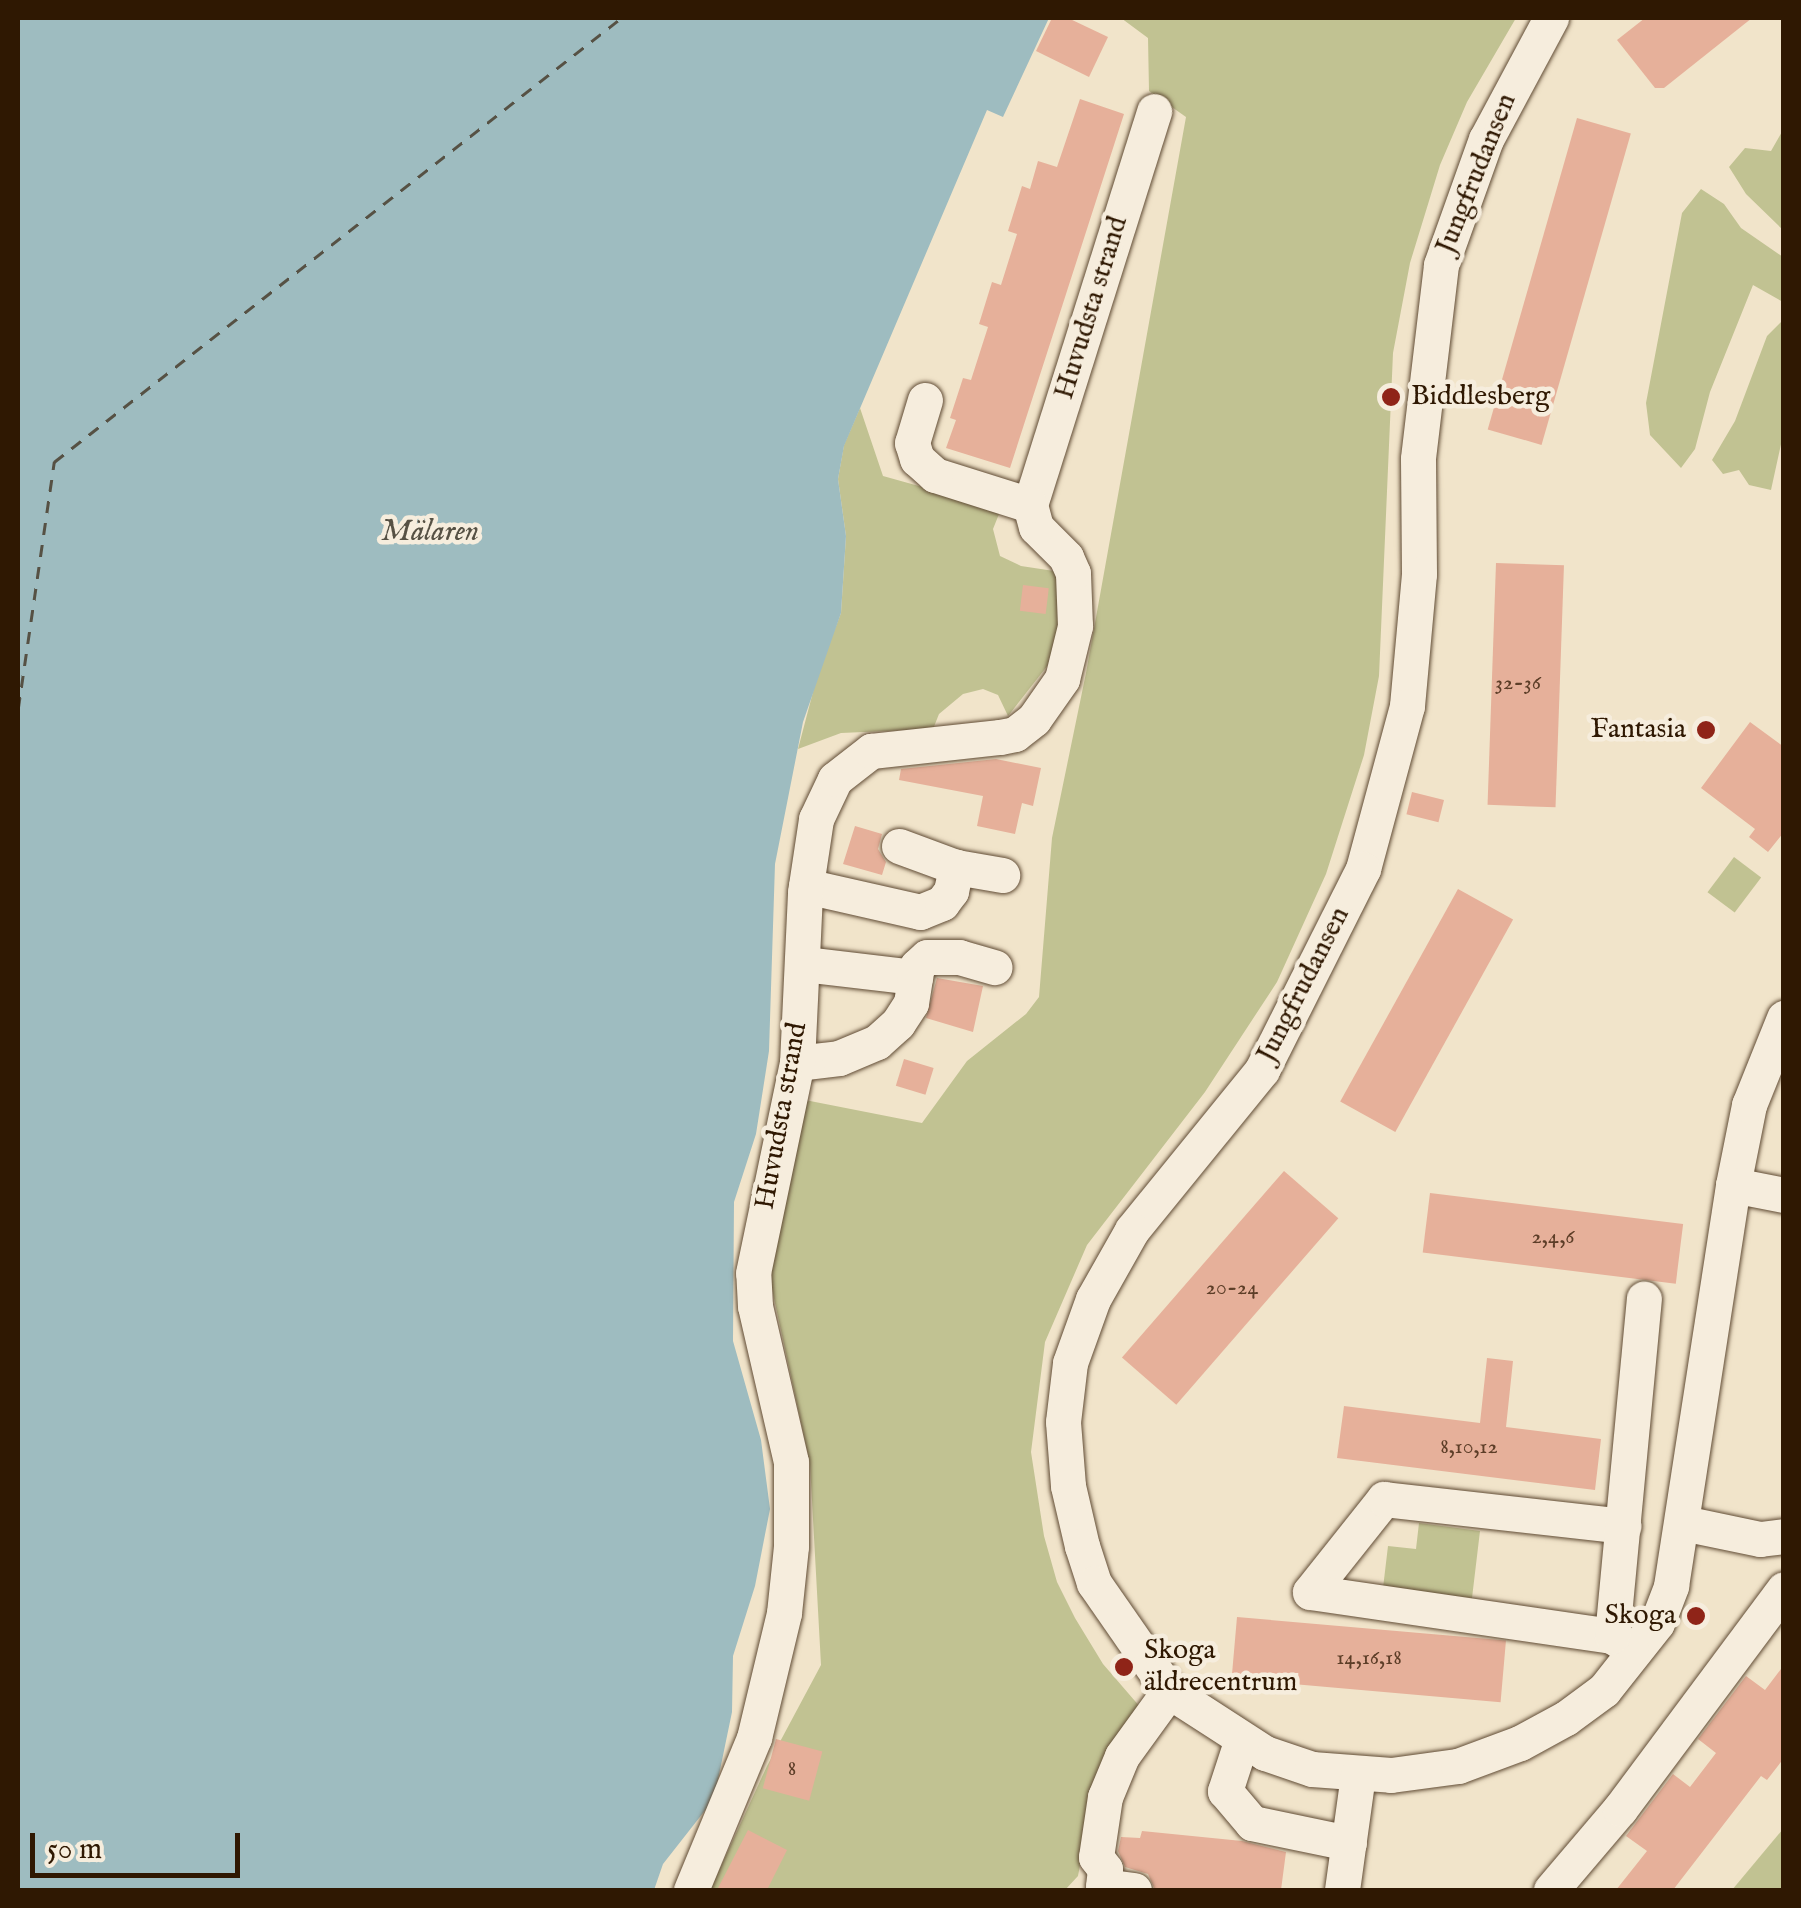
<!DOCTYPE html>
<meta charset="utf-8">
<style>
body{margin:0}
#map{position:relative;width:1801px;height:1908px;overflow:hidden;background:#f1e4ca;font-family:"IM FELL English",serif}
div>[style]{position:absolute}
.green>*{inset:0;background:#c1c292;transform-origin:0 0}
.water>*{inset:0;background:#9ebcc0}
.ferry>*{height:2.5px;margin-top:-1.25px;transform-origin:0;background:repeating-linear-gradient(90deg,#565144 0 12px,transparent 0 22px)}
.building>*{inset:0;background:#e6b09a;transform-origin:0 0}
.roads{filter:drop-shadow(0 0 2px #604b34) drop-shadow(0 0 2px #604b34)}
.minor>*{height:35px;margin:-17.5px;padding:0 17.5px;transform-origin:17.5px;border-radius:17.5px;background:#f6eddd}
.dots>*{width:28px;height:28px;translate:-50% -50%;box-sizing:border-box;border:5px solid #f6eddd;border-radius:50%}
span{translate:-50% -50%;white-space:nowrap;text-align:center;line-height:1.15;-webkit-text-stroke:9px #f6eddd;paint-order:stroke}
.number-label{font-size:22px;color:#5d3e28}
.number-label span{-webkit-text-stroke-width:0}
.street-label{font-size:28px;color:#2f1802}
.poi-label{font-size:28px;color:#2f1802}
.left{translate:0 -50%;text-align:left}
.right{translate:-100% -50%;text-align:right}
.water-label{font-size:30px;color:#565144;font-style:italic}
.frame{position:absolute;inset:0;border:20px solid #2f1802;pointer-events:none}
.scale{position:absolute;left:30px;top:1833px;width:210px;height:45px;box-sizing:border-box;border:5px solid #2f1802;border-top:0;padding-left:12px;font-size:30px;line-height:35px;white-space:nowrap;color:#2f1802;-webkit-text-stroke:8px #f6eddd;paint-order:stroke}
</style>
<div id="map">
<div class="green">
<i style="clip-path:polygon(1121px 18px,1516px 18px,1467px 102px,1440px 165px,1410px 263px,1393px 353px,1379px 676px,1364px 755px,1326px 874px,1277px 982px,1205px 1092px,1087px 1245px,1045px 1342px,1031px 1452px,1044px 1536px,1057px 1582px,1075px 1618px,1103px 1664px,1141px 1708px,1092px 1800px,1078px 1876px,1065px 1890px,710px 1890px,767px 1766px,821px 1665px,810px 1464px,770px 1280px,784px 1183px,805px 1100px,922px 1123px,967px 1061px,1026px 1014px,1039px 997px,1052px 838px,1086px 673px,1186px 117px,1149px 91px,1148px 38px)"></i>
<i style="clip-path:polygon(1783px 130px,1783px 230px,1746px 194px,1729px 167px,1745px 148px,1771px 151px)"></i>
<i style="clip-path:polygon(1701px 189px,1724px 204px,1741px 228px,1783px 257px,1783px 302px,1753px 285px,1710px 392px,1695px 449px,1681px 468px,1650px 435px,1646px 403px,1682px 213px)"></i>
<i style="clip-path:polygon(1783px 320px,1783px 435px,1771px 490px,1749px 485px,1739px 470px,1723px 474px,1712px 460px,1735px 421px,1767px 336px)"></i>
<i style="clip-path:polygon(860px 408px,883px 476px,1001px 509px,993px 529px,1000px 556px,1021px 566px,1054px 571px,1062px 593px,1060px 622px,1048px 665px,1008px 716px,998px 695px,983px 689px,963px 694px,939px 714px,933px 729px,841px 733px,798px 749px,818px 673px,841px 613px,846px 536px,838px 479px,844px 445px)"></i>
<i style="left:1734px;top:857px;width:34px;height:44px;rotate:37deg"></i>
<i style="clip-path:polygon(1419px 1523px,1480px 1531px,1472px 1598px,1383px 1588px,1388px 1546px,1416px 1549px)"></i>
<i style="clip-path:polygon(1783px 1829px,1783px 1890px,1732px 1890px)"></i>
</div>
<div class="water">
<i style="clip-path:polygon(18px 18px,1049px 18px,1003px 117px,987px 110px,844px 446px,838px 479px,846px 536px,841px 613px,803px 722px,775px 864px,769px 1051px,756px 1134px,734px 1202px,733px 1341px,761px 1440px,770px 1509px,755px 1586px,733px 1656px,732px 1712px,714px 1799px,663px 1864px,654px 1890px,18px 1890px)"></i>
</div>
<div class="ferry">
<i style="left:18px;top:709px;width:250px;rotate:-81.7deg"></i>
<i style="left:54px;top:462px;width:720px;rotate:-38.06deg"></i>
</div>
<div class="building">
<i style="clip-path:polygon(1052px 18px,1068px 18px,1108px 37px,1089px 77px,1036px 51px)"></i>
<i style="clip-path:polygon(1645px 18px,1752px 18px,1664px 88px,1655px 88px,1617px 40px)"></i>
<i style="clip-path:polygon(1080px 99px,1124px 114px,1010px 468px,946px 448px,956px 420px,950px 418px,963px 378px,971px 380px,988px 327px,979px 324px,992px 282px,1001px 285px,1017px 234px,1008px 231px,1022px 186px,1030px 189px,1038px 161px,1057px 167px)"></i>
<i style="left:1577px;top:118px;width:56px;height:324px;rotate:16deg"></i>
<i style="left:1496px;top:563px;width:68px;height:242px;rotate:2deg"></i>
<i style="left:1023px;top:585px;width:26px;height:26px;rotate:7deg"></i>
<i style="clip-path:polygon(1750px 722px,1784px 747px,1784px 832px,1768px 852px,1749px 837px,1755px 829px,1701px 788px)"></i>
<i style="clip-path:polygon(996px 759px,1041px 768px,1033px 806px,1022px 803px,1015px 834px,977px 826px,983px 796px,899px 780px,901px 769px)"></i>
<i style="left:1412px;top:792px;width:33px;height:23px;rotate:14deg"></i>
<i style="clip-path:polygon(855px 826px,882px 834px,878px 849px,886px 862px,882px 875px,843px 864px)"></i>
<i style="left:1458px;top:889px;width:63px;height:243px;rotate:29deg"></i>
<i style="clip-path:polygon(937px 978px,983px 986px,973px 1032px,926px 1018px)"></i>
<i style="left:904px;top:1059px;width:31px;height:28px;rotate:17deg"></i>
<i style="left:1284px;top:1171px;width:72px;height:247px;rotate:41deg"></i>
<i style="left:1430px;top:1193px;width:255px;height:60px;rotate:7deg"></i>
<i style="clip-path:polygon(1487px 1358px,1513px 1361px,1506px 1427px,1601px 1439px,1595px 1490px,1337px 1458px,1344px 1406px,1480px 1423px)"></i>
<i style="left:1237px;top:1617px;width:270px;height:62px;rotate:5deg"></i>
<i style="clip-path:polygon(1784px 1665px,1784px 1758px,1767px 1780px,1761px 1776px,1673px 1890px,1616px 1890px,1647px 1851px,1626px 1836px,1673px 1774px,1690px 1787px,1716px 1753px,1698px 1739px,1746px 1676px,1765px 1690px)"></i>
<i style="left:776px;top:1739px;width:48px;height:51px;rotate:15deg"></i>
<i style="clip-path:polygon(748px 1830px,787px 1850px,767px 1890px,717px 1890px)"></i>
<i style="clip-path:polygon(1142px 1831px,1242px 1841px,1286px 1852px,1281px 1890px,1155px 1890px,1148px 1874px,1125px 1867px,1118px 1851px,1121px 1837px,1140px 1838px)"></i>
</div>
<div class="roads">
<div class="minor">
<i style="left:1551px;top:18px;width:137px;rotate:118.2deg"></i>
<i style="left:1486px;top:139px;width:134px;rotate:109.7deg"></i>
<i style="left:1441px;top:265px;width:195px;rotate:96.8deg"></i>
<i style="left:1418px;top:459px;width:115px;rotate:89.5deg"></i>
<i style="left:1419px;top:574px;width:133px;rotate:95.2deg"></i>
<i style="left:1407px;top:706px;width:169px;rotate:105.1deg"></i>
<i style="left:1363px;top:869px;width:225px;rotate:116.7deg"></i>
<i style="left:1262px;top:1070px;width:206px;rotate:129.1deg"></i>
<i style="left:1132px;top:1230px;width:79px;rotate:119.5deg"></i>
<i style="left:1093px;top:1299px;width:68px;rotate:109.8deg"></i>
<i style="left:1070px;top:1363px;width:59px;rotate:96.8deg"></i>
<i style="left:1063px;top:1422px;width:64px;rotate:85.5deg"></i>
<i style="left:1068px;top:1486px;width:62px;rotate:76.9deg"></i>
<i style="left:1082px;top:1546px;width:39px;rotate:72deg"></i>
<i style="left:1094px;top:1583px;width:131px;rotate:55.2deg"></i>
<i style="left:1169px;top:1691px;width:114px;rotate:32.9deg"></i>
<i style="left:1265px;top:1753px;width:50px;rotate:18.8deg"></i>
<i style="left:1312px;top:1769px;width:79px;rotate:4.3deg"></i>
<i style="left:1391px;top:1775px;width:68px;rotate:-7.7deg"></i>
<i style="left:1458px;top:1766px;width:66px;rotate:-20.4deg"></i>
<i style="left:1520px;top:1743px;width:52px;rotate:-28.5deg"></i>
<i style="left:1566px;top:1718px;width:47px;rotate:-36.4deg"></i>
<i style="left:1604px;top:1690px;width:85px;rotate:-51.7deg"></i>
<i style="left:1657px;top:1623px;width:40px;rotate:-69deg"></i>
<i style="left:1671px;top:1586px;width:406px;rotate:-81.2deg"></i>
<i style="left:1733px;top:1185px;width:82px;rotate:-78.7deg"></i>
<i style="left:1749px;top:1105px;width:94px;rotate:-68.1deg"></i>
<i style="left:1030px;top:505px;width:413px;rotate:-72.5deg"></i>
<i style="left:899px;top:846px;width:61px;rotate:20.2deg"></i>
<i style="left:956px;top:867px;width:47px;rotate:9.9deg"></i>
<i style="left:806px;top:886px;width:117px;rotate:12.8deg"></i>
<i style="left:920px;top:912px;width:24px;rotate:-22deg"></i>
<i style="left:942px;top:903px;width:15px;rotate:-53deg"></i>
<i style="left:951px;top:891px;width:25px;rotate:-78deg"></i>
<i style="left:804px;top:964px;width:112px;rotate:6.7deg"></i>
<i style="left:797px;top:1063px;width:42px;rotate:-6.8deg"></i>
<i style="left:839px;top:1058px;width:41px;rotate:-22.8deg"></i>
<i style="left:877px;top:1042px;width:28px;rotate:-42deg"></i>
<i style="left:898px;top:1023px;width:24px;rotate:-57deg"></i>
<i style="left:911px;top:1003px;width:37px;rotate:-81deg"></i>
<i style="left:917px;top:966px;width:13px;rotate:-42deg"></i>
<i style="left:927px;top:957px;width:32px"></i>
<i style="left:959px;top:957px;width:37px;rotate:16deg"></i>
<i style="left:1733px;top:1185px;width:52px;rotate:11.1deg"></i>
<i style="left:1683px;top:1523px;width:79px;rotate:11.7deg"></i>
<i style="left:1760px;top:1539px;width:24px;rotate:-7deg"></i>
<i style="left:1310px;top:1592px;width:119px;rotate:-51.5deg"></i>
<i style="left:1384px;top:1499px;width:241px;rotate:6.4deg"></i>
<i style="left:1310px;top:1592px;width:305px;rotate:8.3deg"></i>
<i style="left:1612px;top:1636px;width:23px;rotate:34deg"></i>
<i style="left:1612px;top:1636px;width:339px;rotate:-84.6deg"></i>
<i style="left:1242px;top:1739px;width:55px;rotate:108.1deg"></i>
<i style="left:1225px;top:1791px;width:42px;rotate:49.8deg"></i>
<i style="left:1252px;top:1823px;width:99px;rotate:11.7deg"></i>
<i style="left:691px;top:1890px;width:165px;rotate:-67.5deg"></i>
<i style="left:754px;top:1738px;width:129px;rotate:-76.5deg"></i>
<i style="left:784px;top:1613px;width:67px;rotate:-84deg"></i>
<i style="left:791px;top:1546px;width:84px;rotate:-90deg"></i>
<i style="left:791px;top:1462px;width:160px;rotate:-103deg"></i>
<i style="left:755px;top:1306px;width:33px;rotate:-93deg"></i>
<i style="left:753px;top:1273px;width:215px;rotate:-78.2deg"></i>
<i style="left:797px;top:1063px;width:171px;rotate:-87.3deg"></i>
<i style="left:805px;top:892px;width:74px;rotate:-81.4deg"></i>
<i style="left:816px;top:819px;width:44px;rotate:-64.6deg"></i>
<i style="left:835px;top:779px;width:46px;rotate:-37.9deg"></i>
<i style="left:871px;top:751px;width:130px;rotate:-6.2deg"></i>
<i style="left:1000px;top:737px;width:15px;rotate:-11deg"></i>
<i style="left:1015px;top:734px;width:24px;rotate:-38deg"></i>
<i style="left:1034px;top:719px;width:49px;rotate:-55deg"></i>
<i style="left:1062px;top:679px;width:55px;rotate:-76.2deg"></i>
<i style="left:1075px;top:626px;width:53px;rotate:-92.2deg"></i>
<i style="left:1073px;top:573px;width:17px;rotate:-114deg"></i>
<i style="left:1066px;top:557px;width:42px;rotate:-135deg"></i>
<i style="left:1036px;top:527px;width:23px;rotate:-105deg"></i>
<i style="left:1030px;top:505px;width:100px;rotate:-162.5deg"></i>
<i style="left:935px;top:475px;width:24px;rotate:-138deg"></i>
<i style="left:917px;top:459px;width:17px;rotate:-107deg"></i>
<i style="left:912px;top:443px;width:45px;rotate:-73.2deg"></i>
<i style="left:1134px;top:1890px;width:31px;rotate:-173deg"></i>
<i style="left:1103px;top:1886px;width:17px;rotate:-83deg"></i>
<i style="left:1105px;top:1869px;width:15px;rotate:-127deg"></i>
<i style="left:1096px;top:1857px;width:61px;rotate:-81.5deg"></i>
<i style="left:1105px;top:1797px;width:44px;rotate:-67.5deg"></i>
<i style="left:1122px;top:1756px;width:80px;rotate:-54.1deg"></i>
<i style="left:1342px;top:1890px;width:117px;rotate:-82.1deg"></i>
<i style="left:1551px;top:1890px;width:106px;rotate:-49.6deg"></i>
<i style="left:1620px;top:1809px;width:274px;rotate:-53.3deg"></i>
</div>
</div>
<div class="dots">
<i style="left:1391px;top:397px;background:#8f2418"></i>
<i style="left:1706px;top:730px;background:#8f2418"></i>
<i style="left:1696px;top:1616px;background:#8f2418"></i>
<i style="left:1124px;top:1667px;background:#8f2418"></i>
</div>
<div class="number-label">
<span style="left:1518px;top:684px">32-36</span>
<span style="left:1553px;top:1238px">2,4,6</span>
<span style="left:1232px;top:1289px">20-24</span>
<span style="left:1469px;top:1448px">8,10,12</span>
<span style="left:1369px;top:1659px">14,16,18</span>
<span style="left:792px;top:1770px">8</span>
</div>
<div class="street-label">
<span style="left:1477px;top:174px;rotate:-68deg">Jungfrudansen</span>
<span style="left:1092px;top:308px;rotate:-73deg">Huvudsta strand</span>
<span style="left:1304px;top:985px;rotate:-63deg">Jungfrudansen</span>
<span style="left:782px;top:1116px;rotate:-80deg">Huvudsta strand</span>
</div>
<div class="poi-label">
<span class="left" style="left:1411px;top:397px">Biddlesberg</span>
<span class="right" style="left:1686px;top:730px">Fantasia</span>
<span class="right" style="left:1676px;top:1616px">Skoga</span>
<span class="left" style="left:1144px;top:1667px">Skoga<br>äldrecentrum</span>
</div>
<div class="water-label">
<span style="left:430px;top:532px">Mälaren</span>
</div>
<div class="frame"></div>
<div class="scale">50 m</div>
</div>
